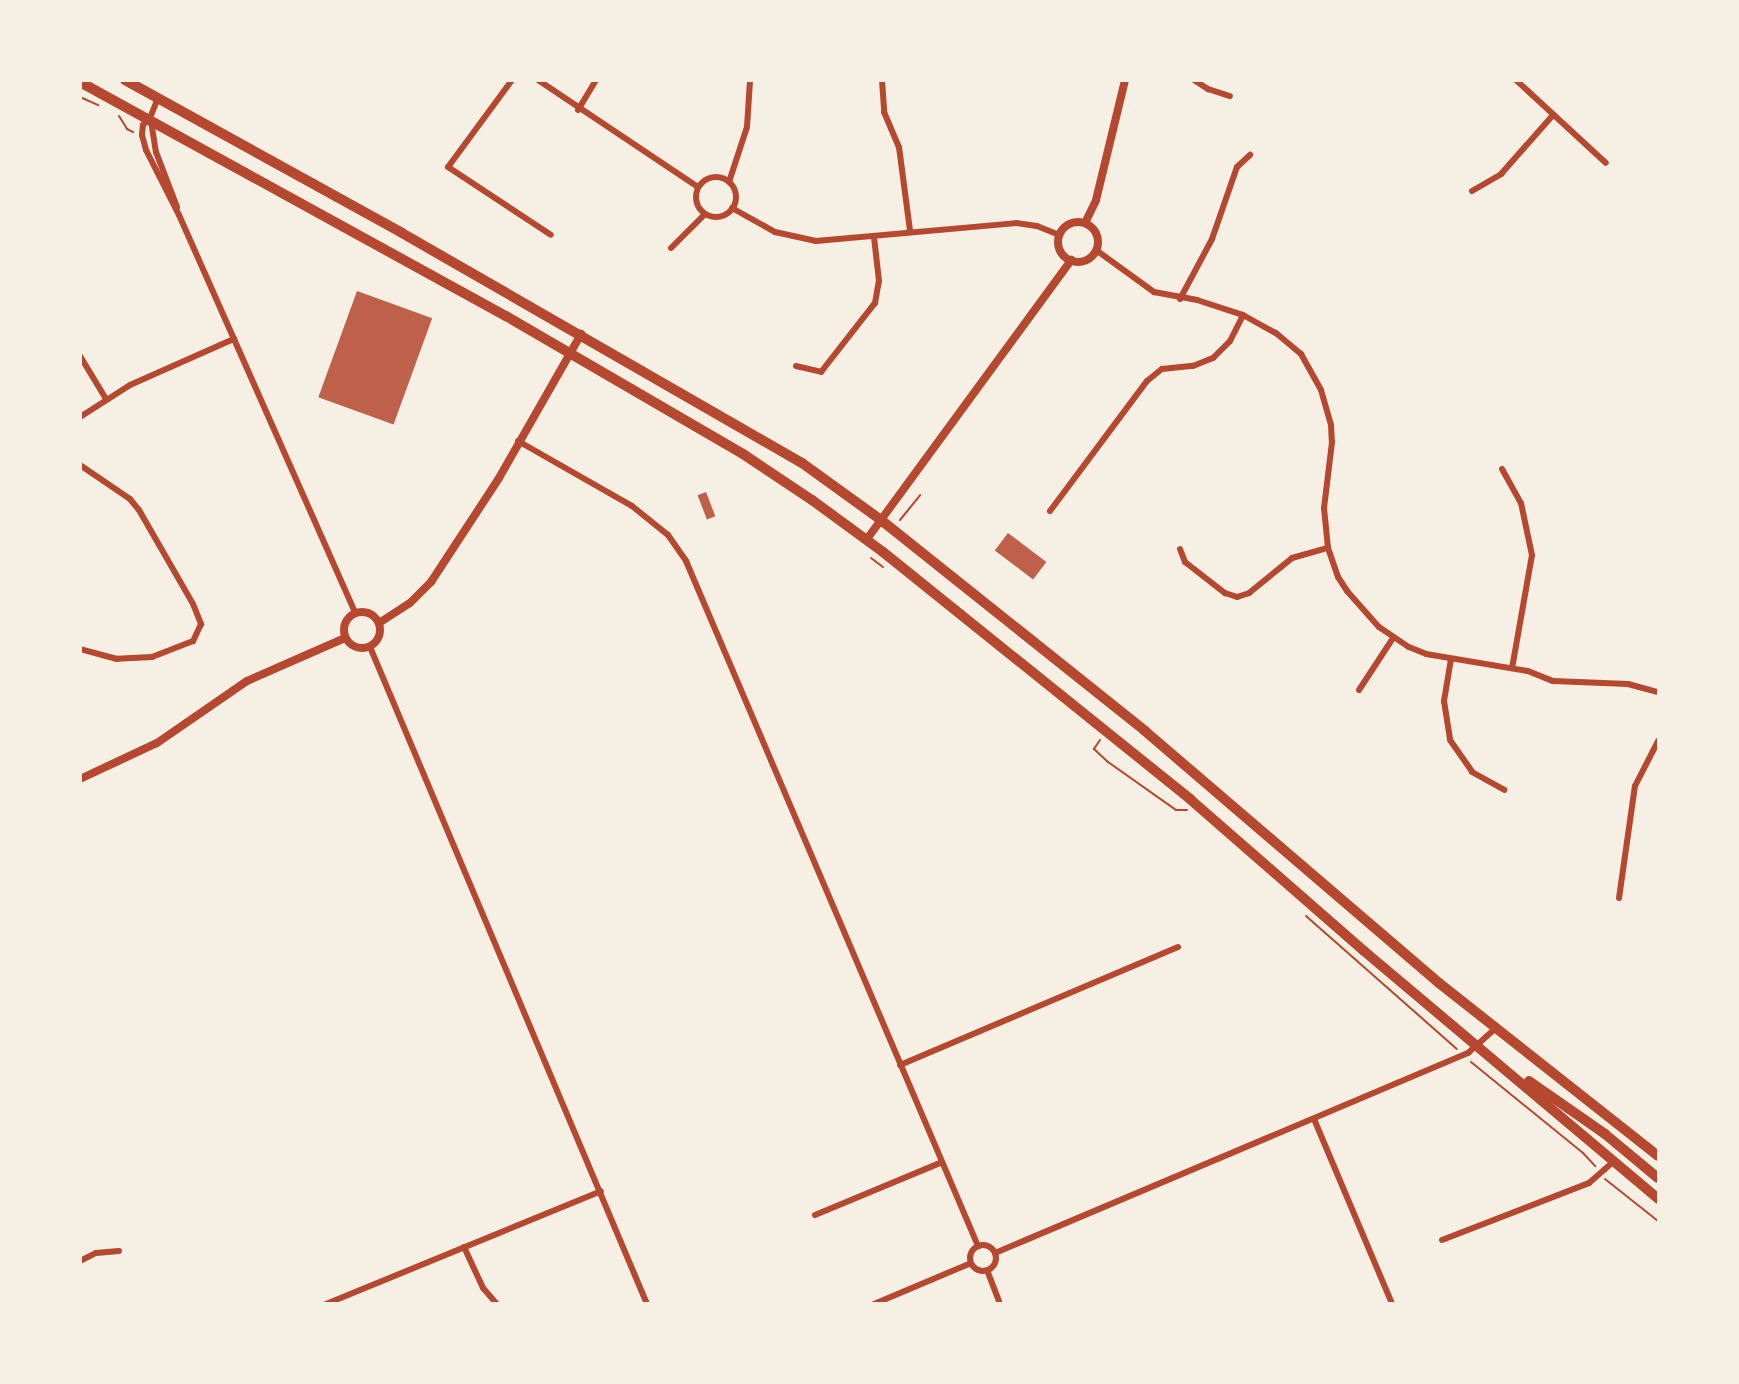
<!DOCTYPE html>
<style>
body{margin:0}
#map{position:relative;width:1739px;height:1384px;overflow:hidden;background:#f6efe4;font-family:Poppins,sans-serif}
div>[style]{position:absolute}
.building>*{inset:0;background:#bf614a;transform-origin:0 0}
.path>*{height:2px;margin:-1px;padding:0 1px;transform-origin:1px;border-radius:1px;background:#b5482f}
.minor>*{height:6px;margin:-3px;padding:0 3px;transform-origin:3px;border-radius:3px;background:#b5482f}
.minor>.ring{margin:-3px;padding:0;box-sizing:content-box;background:none;border:6px solid #b5482f;border-radius:50%}
.tertiary>*{height:8px;margin:-4px;padding:0 4px;transform-origin:4px;border-radius:4px;background:#b5482f}
.tertiary>.ring{margin:-4px;padding:0;box-sizing:content-box;background:none;border:8px solid #b5482f;border-radius:50%}
.trunk>*{height:10px;margin:-5px;padding:0 5px;transform-origin:5px;border-radius:5px;background:#b5482f}
span{translate:-50% -50%;white-space:nowrap;text-align:center;line-height:1.15;-webkit-text-stroke:5px #f6efe4;paint-order:stroke}
.frame{position:absolute;inset:0;border:82px solid #f6efe4;pointer-events:none}
</style>
<div id="map">
<div class="building">
<i style="left:357px;top:291px;width:80px;height:113px;rotate:20deg"></i>
<i style="left:706px;top:492px;width:26px;height:9px;rotate:69deg"></i>
<i style="left:1008px;top:533px;width:48px;height:22px;rotate:37deg"></i>
</div>
<div class="path">
<i style="left:80px;top:97px;width:20px;rotate:24deg"></i>
<i style="left:119px;top:116px;width:15px;rotate:58deg"></i>
<i style="left:127px;top:129px;width:7px;rotate:27deg"></i>
<i style="left:900px;top:520px;width:32px;rotate:-51deg"></i>
<i style="left:871px;top:558px;width:15px;rotate:37deg"></i>
<i style="left:1100px;top:740px;width:11px;rotate:124deg"></i>
<i style="left:1094px;top:749px;width:19px;rotate:43deg"></i>
<i style="left:1108px;top:762px;width:83px;rotate:35.2deg"></i>
<i style="left:1176px;top:810px;width:11px"></i>
<i style="left:1306px;top:916px;width:201px;rotate:41.4deg"></i>
<i style="left:1471px;top:1062px;width:144px;rotate:39.1deg"></i>
<i style="left:1583px;top:1153px;width:18px;rotate:47deg"></i>
<i style="left:1605px;top:1179px;width:68px;rotate:38.4deg"></i>
</div>
<div class="minor">
<i style="left:512px;top:80px;width:108px;rotate:126.3deg"></i>
<i style="left:448px;top:167px;width:123px;rotate:33.4deg"></i>
<i style="left:538px;top:80px;width:192px;rotate:33.8deg"></i>
<i style="left:882px;top:80px;width:32px;rotate:86deg"></i>
<i style="left:884px;top:112px;width:38px;rotate:67deg"></i>
<i style="left:899px;top:147px;width:85px;rotate:82.5deg"></i>
<i style="left:1194px;top:80px;width:17px;rotate:33deg"></i>
<i style="left:1208px;top:89px;width:23px;rotate:18deg"></i>
<i style="left:1516px;top:80px;width:122px;rotate:42.7deg"></i>
<i style="left:158px;top:98px;width:22px;rotate:112deg"></i>
<i style="left:150px;top:118px;width:10px;rotate:135deg"></i>
<i style="left:143px;top:125px;width:10px;rotate:96deg"></i>
<i style="left:142px;top:135px;width:16px;rotate:75deg"></i>
<i style="left:146px;top:150px;width:73px;rotate:63.1deg"></i>
<i style="left:179px;top:215px;width:435px;rotate:66.1deg"></i>
<i style="left:578px;top:110px;width:35px;rotate:-59deg"></i>
<i style="left:151px;top:121px;width:31px;rotate:81deg"></i>
<i style="left:156px;top:152px;width:59px;rotate:69.1deg"></i>
<i class="ring" style="left:696px;top:177px;width:34px;height:34px"></i>
<i style="left:729px;top:182px;width:58px;rotate:-71.9deg"></i>
<i style="left:747px;top:127px;width:47px;rotate:-86.3deg"></i>
<i style="left:1472px;top:191px;width:34px;rotate:-30deg"></i>
<i style="left:1501px;top:174px;width:79px;rotate:-48.6deg"></i>
<i style="left:732px;top:208px;width:49px;rotate:29.2deg"></i>
<i style="left:775px;top:232px;width:42px;rotate:12.4deg"></i>
<i style="left:816px;top:241px;width:201px;rotate:-5.1deg"></i>
<i style="left:1016px;top:223px;width:21px;rotate:8deg"></i>
<i style="left:1037px;top:226px;width:24px;rotate:22deg"></i>
<i style="left:671px;top:248px;width:48px;rotate:-45deg"></i>
<i style="left:1096px;top:250px;width:72px;rotate:35.9deg"></i>
<i style="left:1154px;top:292px;width:44px;rotate:10.5deg"></i>
<i style="left:1197px;top:300px;width:48px;rotate:18.1deg"></i>
<i style="left:1243px;top:315px;width:38px;rotate:29deg"></i>
<i style="left:1276px;top:333px;width:33px;rotate:40deg"></i>
<i style="left:1301px;top:354px;width:41px;rotate:60.9deg"></i>
<i style="left:1321px;top:390px;width:36px;rotate:74deg"></i>
<i style="left:1331px;top:425px;width:17px;rotate:87deg"></i>
<i style="left:1332px;top:442px;width:66px;rotate:96.9deg"></i>
<i style="left:1324px;top:508px;width:40px;rotate:84.3deg"></i>
<i style="left:1328px;top:548px;width:31px;rotate:71deg"></i>
<i style="left:1338px;top:577px;width:17px;rotate:57deg"></i>
<i style="left:1347px;top:591px;width:48px;rotate:48.4deg"></i>
<i style="left:1379px;top:627px;width:36px;rotate:34deg"></i>
<i style="left:1409px;top:647px;width:18px;rotate:22deg"></i>
<i style="left:1426px;top:654px;width:103px;rotate:9.5deg"></i>
<i style="left:1528px;top:671px;width:27px;rotate:22deg"></i>
<i style="left:1553px;top:681px;width:75px;rotate:2.3deg"></i>
<i style="left:1628px;top:684px;width:31px;rotate:15deg"></i>
<i style="left:1180px;top:299px;width:68px;rotate:-61.9deg"></i>
<i style="left:1212px;top:239px;width:76px;rotate:-70.9deg"></i>
<i style="left:1237px;top:167px;width:18px;rotate:-43deg"></i>
<i style="left:80px;top:356px;width:50px;rotate:58.8deg"></i>
<i style="left:796px;top:366px;width:26px;rotate:13deg"></i>
<i style="left:821px;top:372px;width:88px;rotate:-52deg"></i>
<i style="left:875px;top:303px;width:22px;rotate:-80deg"></i>
<i style="left:879px;top:281px;width:44px;rotate:-96.5deg"></i>
<i style="left:80px;top:417px;width:59px;rotate:-32.6deg"></i>
<i style="left:130px;top:385px;width:114px;rotate:-23.9deg"></i>
<i style="left:518px;top:441px;width:131px;rotate:29.7deg"></i>
<i style="left:632px;top:506px;width:46px;rotate:38.9deg"></i>
<i style="left:668px;top:535px;width:32px;rotate:55deg"></i>
<i style="left:686px;top:561px;width:745px;rotate:66.91deg"></i>
<i style="left:80px;top:465px;width:60px;rotate:34.2deg"></i>
<i style="left:130px;top:499px;width:14px;rotate:51deg"></i>
<i style="left:139px;top:510px;width:108px;rotate:60.1deg"></i>
<i style="left:193px;top:604px;width:22px;rotate:68deg"></i>
<i style="left:201px;top:624px;width:19px;rotate:115deg"></i>
<i style="left:193px;top:641px;width:44px;rotate:158.7deg"></i>
<i style="left:152px;top:657px;width:35px;rotate:177deg"></i>
<i style="left:117px;top:659px;width:38px;rotate:-165deg"></i>
<i style="left:1502px;top:469px;width:39px;rotate:61deg"></i>
<i style="left:1521px;top:503px;width:53px;rotate:78.1deg"></i>
<i style="left:1532px;top:555px;width:115px;rotate:100deg"></i>
<i style="left:1050px;top:511px;width:162px;rotate:-53.3deg"></i>
<i style="left:1147px;top:381px;width:19px;rotate:-39deg"></i>
<i style="left:1162px;top:369px;width:31px;rotate:-6deg"></i>
<i style="left:1193px;top:366px;width:22px;rotate:-22deg"></i>
<i style="left:1213px;top:358px;width:24px;rotate:-45deg"></i>
<i style="left:1230px;top:341px;width:29px;rotate:-63deg"></i>
<i style="left:1180px;top:549px;width:14px;rotate:69deg"></i>
<i style="left:1185px;top:562px;width:51px;rotate:37.8deg"></i>
<i style="left:1225px;top:593px;width:13px;rotate:18deg"></i>
<i style="left:1237px;top:597px;width:13px;rotate:-18deg"></i>
<i style="left:1249px;top:593px;width:55px;rotate:-39.1deg"></i>
<i style="left:1292px;top:558px;width:37px;rotate:-16deg"></i>
<i style="left:370px;top:647px;width:713px;rotate:67.14deg"></i>
<i style="left:1451px;top:659px;width:43px;rotate:99.5deg"></i>
<i style="left:1444px;top:701px;width:39px;rotate:81deg"></i>
<i style="left:1450px;top:740px;width:39px;rotate:55deg"></i>
<i style="left:1472px;top:772px;width:37px;rotate:29deg"></i>
<i style="left:1359px;top:690px;width:62px;rotate:-56.8deg"></i>
<i style="left:1619px;top:898px;width:113px;rotate:-81.9deg"></i>
<i style="left:1635px;top:786px;width:51px;rotate:-62.9deg"></i>
<i style="left:900px;top:1065px;width:302px;rotate:-23deg"></i>
<i style="left:1314px;top:1119px;width:201px;rotate:67.1deg"></i>
<i style="left:815px;top:1215px;width:135px;rotate:-22.6deg"></i>
<i style="left:1442px;top:1240px;width:158px;rotate:-21.2deg"></i>
<i style="left:1589px;top:1183px;width:33px;rotate:-41deg"></i>
<i class="ring" style="left:970px;top:1245px;width:20px;height:20px"></i>
<i style="left:464px;top:1247px;width:45px;rotate:65.1deg"></i>
<i style="left:483px;top:1288px;width:20px;rotate:49deg"></i>
<i style="left:995px;top:1253px;width:514px;rotate:-22.92deg"></i>
<i style="left:1468px;top:1053px;width:36px;rotate:-42deg"></i>
<i style="left:80px;top:1261px;width:18px;rotate:-27deg"></i>
<i style="left:96px;top:1253px;width:23px;rotate:-5deg"></i>
<i style="left:987px;top:1270px;width:36px;rotate:69deg"></i>
<i style="left:326px;top:1304px;width:297px;rotate:-22.3deg"></i>
<i style="left:874px;top:1304px;width:105px;rotate:-22.9deg"></i>
</div>
<div class="tertiary">
<i class="ring" style="left:1058px;top:222px;width:32px;height:32px"></i>
<i style="left:1085px;top:223px;width:25px;rotate:-64deg"></i>
<i style="left:1096px;top:200px;width:123px;rotate:-76.4deg"></i>
<i style="left:867px;top:539px;width:346px;rotate:-53.8deg"></i>
<i class="ring" style="left:344px;top:612px;width:28px;height:28px"></i>
<i style="left:379px;top:623px;width:37px;rotate:-33deg"></i>
<i style="left:410px;top:603px;width:30px;rotate:-45deg"></i>
<i style="left:431px;top:582px;width:124px;rotate:-56.8deg"></i>
<i style="left:499px;top:478px;width:166px;rotate:-60.3deg"></i>
<i style="left:80px;top:779px;width:85px;rotate:-25.1deg"></i>
<i style="left:157px;top:743px;width:109px;rotate:-34.6deg"></i>
<i style="left:247px;top:681px;width:107px;rotate:-23.7deg"></i>
</div>
<div class="trunk">
<i style="left:125px;top:80px;width:316px;rotate:28.9deg"></i>
<i style="left:402px;top:233px;width:461px;rotate:29.9deg"></i>
<i style="left:802px;top:463px;width:97px;rotate:35.8deg"></i>
<i style="left:881px;top:520px;width:338px;rotate:38.6deg"></i>
<i style="left:1145px;top:731px;width:387px;rotate:40.6deg"></i>
<i style="left:1439px;top:983px;width:279px;rotate:38.3deg"></i>
<i style="left:80px;top:82px;width:486px;rotate:28.8deg"></i>
<i style="left:506px;top:316px;width:274px;rotate:30.2deg"></i>
<i style="left:743px;top:454px;width:83px;rotate:33.7deg"></i>
<i style="left:812px;top:500px;width:88px;rotate:36.2deg"></i>
<i style="left:883px;top:552px;width:395px;rotate:38.8deg"></i>
<i style="left:1191px;top:800px;width:230px;rotate:41.1deg"></i>
<i style="left:1364px;top:951px;width:385px;rotate:40.1deg"></i>
<i style="left:1529px;top:1081px;width:93px;rotate:34.9deg"></i>
<i style="left:1605px;top:1134px;width:69px;rotate:39.7deg"></i>
</div>
<div class="frame"></div>
</div>
